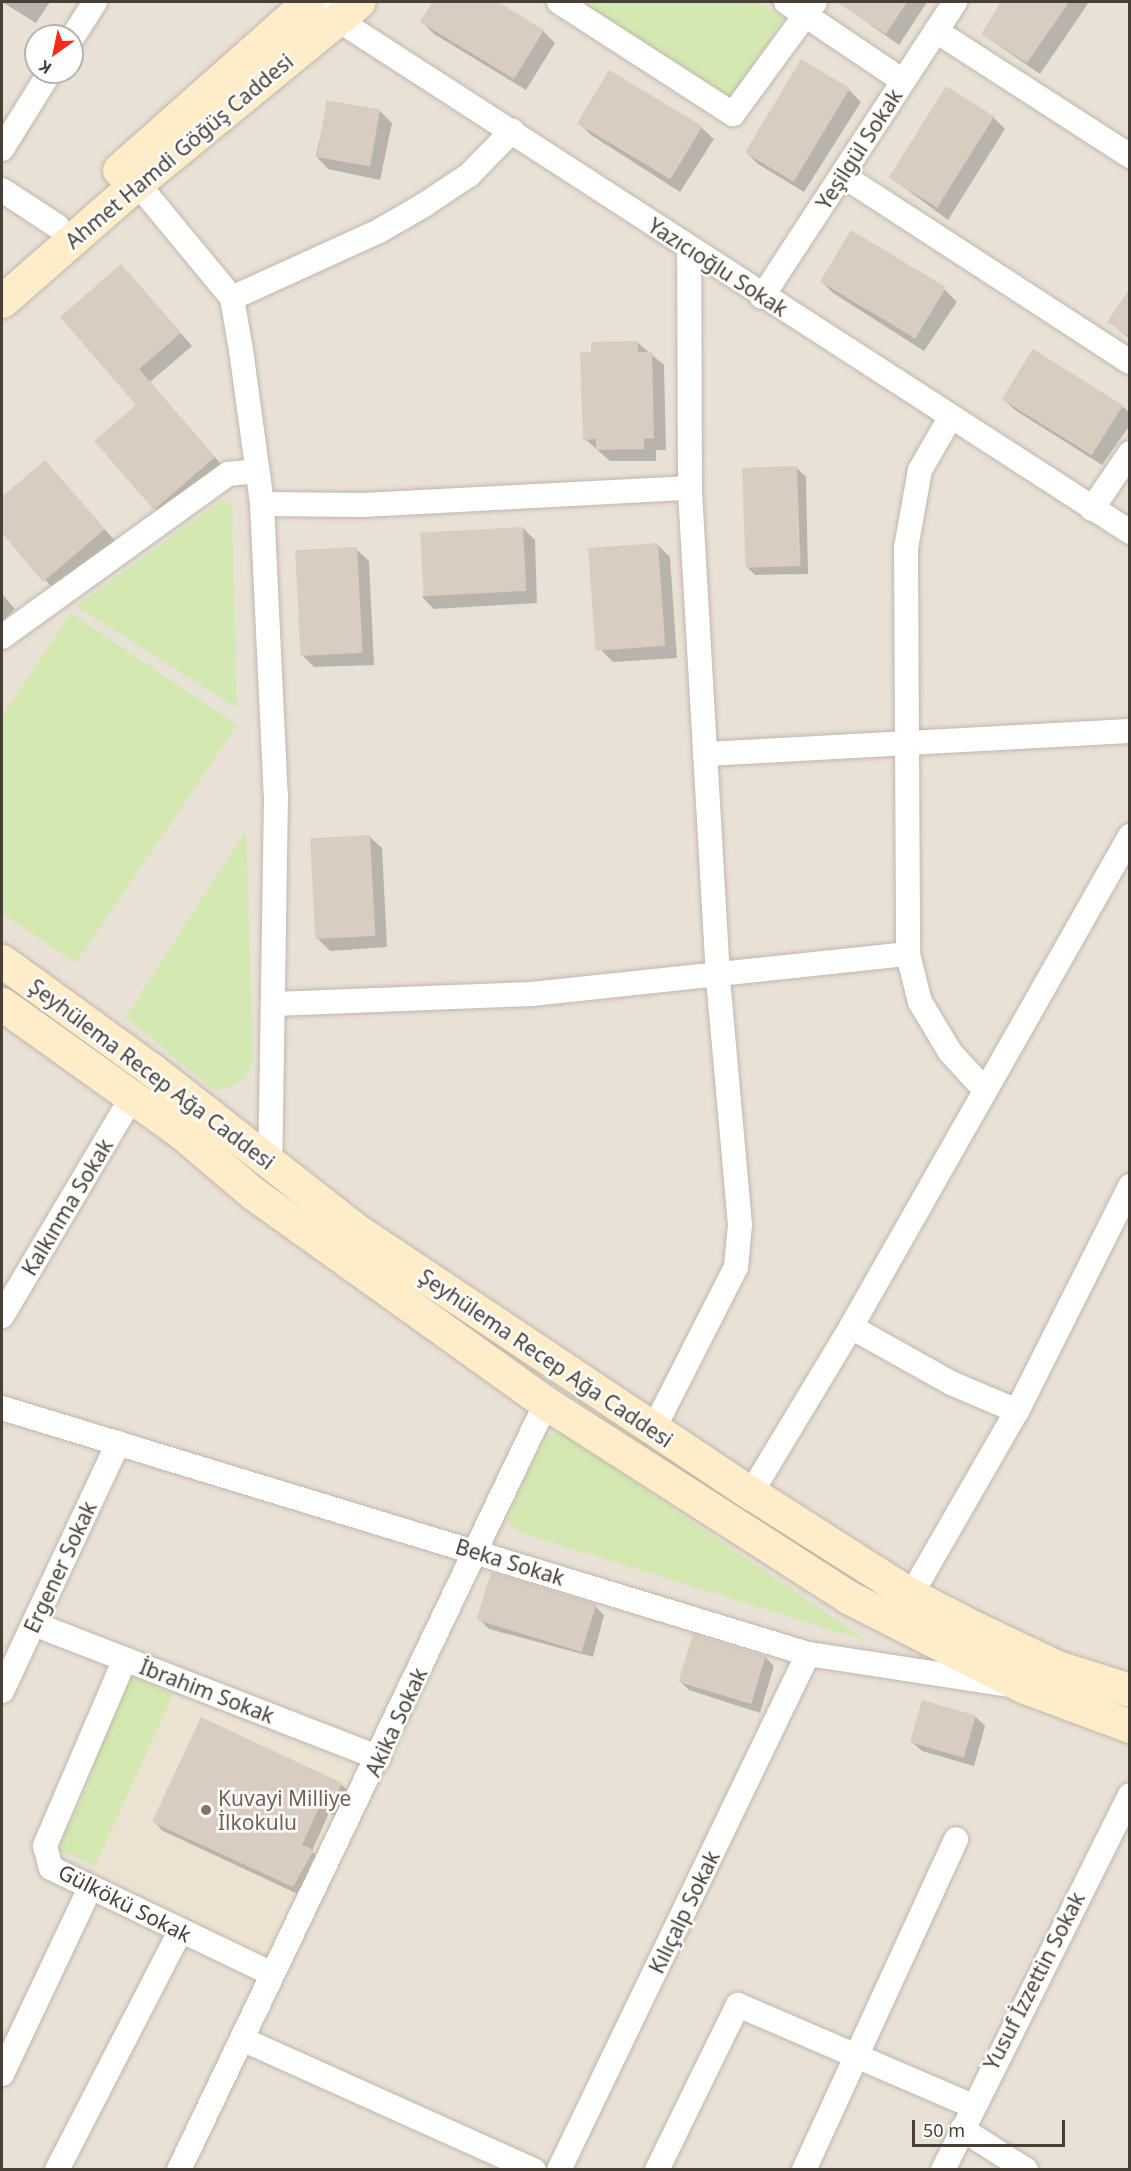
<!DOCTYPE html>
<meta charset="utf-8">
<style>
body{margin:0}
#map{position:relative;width:1131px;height:2171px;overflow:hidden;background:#f4f0e8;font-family:"Noto Sans",sans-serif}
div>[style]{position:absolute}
.residential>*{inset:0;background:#e8e1d6}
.education>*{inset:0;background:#ede3d2}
.green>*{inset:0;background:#d4e8b1}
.shadow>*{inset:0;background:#0003}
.building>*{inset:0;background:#d9cdc1;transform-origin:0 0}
.roads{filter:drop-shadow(0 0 2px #c0b7ab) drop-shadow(0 0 2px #c0b7ab)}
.street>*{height:24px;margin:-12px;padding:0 12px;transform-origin:12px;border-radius:12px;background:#fff}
.secondary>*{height:33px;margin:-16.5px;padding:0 16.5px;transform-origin:16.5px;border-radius:16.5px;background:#feedc8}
.dots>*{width:16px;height:16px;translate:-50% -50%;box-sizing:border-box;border:3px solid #fff;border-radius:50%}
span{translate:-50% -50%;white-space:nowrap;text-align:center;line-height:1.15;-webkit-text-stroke:5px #fff;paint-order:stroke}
.street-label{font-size:21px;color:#484037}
.education-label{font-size:21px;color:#785e54}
.left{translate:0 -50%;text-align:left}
.frame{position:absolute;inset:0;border:3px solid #484037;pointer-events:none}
.north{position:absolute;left:24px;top:24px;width:60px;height:60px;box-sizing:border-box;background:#fff;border:2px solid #b6b3af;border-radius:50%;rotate:213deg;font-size:16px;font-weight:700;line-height:24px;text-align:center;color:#484037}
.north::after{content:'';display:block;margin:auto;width:21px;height:27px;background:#fa291a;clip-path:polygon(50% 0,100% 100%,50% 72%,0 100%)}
.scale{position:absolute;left:912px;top:2120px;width:153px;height:27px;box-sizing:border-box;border:3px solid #484037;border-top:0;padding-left:8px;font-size:18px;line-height:21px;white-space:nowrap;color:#484037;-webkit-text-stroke:4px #fff;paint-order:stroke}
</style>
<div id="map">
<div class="residential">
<i style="clip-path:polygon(evenodd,2px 2px,1129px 2px,1129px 2169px,2px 2169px,2px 2px,36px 36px,72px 36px,72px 72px,36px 72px,36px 36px)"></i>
</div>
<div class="education">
<i style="clip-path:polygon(129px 1675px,354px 1771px,270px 1952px,259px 1955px,92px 1873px,95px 1866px,58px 1849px,95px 1770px)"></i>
</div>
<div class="green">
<i style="clip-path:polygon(581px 2px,758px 2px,784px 18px,729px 101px)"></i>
<i style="clip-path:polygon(222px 500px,232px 504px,237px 708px,76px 606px)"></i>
<i style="clip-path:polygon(71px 613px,237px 725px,76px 963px,2px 913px,2px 716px)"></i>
<i style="clip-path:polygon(246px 830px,253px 1060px,245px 1078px,230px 1087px,214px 1090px,126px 1017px)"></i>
<i style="clip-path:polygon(561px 1432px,867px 1641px,519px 1532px,507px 1519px,545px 1437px)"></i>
<i style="clip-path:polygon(129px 1675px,173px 1695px,95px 1866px,58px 1849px,95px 1770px,88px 1766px)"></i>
</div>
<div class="shadow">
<i style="clip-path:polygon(2px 2px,50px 2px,36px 23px)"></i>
<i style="clip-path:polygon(435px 2px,496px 2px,543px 31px,555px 43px,526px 90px,434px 34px,422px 22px)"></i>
<i style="clip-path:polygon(927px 2px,899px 45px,840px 3px,841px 2px)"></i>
<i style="clip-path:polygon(1003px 2px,1089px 2px,1040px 74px,982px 34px)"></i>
<i style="clip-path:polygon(849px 90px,861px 102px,804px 192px,758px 164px,746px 152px)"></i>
<i style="clip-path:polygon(328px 102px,380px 111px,392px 123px,380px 180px,328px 169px,316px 156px)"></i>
<i style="clip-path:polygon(993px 117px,1005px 129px,948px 220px,890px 177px)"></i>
<i style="clip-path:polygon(579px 123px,701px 127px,714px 139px,680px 192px,591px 135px)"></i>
<i style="clip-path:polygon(133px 278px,192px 346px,150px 382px,226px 470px,167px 521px,155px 509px,138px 405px)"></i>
<i style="clip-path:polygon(821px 281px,945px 290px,957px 302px,924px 351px,833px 293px)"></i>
<i style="clip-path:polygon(1130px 291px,1130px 339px,1109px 322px)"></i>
<i style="clip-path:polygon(637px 342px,664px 365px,666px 450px,656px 450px,656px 461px,610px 461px,585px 439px,593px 353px)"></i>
<i style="clip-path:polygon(1002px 398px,1122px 406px,1130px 413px,1130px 425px,1102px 465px,1015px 410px)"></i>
<i style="clip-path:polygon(45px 462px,116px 542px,57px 593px,2px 531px,2px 499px)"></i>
<i style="clip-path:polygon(797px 468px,806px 477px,808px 574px,755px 575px,746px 566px)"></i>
<i style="clip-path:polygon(523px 528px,535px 540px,537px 603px,434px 609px,422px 597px)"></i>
<i style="clip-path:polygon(658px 545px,670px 557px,677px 658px,613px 662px,601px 650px)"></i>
<i style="clip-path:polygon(356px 549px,369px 561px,374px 665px,314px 667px,302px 655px)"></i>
<i style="clip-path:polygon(2px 594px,15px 609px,2px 622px)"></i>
<i style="clip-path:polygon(369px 836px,382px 848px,387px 947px,330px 951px,318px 939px)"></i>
<i style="clip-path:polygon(595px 1606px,604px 1615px,593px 1657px,489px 1629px,480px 1620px)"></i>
<i style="clip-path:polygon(765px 1657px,774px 1666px,760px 1713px,689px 1690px,680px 1681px)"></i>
<i style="clip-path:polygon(923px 1702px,976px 1717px,985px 1726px,974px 1766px,922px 1751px,912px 1742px)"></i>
<i style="clip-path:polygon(341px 1784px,350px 1793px,339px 1817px,329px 1813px,312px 1851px,322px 1861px,302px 1896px,163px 1831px,154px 1822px)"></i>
</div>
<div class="building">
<i style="clip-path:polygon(433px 2px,498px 2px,544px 30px,514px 79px,420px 22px)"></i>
<i style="clip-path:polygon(836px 2px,907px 2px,886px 34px)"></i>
<i style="clip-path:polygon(1001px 2px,1069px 2px,1027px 63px,981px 34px)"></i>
<i style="left:801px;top:59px;width:57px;height:109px;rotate:31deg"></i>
<i style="left:609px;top:70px;width:109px;height:62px;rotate:31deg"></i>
<i style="left:946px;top:86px;width:57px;height:108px;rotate:32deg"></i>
<i style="left:327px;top:100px;width:54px;height:58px;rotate:10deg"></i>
<i style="left:851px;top:230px;width:111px;height:60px;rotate:31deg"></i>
<i style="clip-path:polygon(121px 264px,181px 333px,139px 369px,215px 457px,154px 510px,94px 441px,136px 405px,60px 317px)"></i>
<i style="clip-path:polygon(1130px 288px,1130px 337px,1107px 322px)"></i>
<i style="clip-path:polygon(638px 341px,638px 352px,652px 352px,654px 438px,644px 439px,644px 449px,596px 450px,596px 439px,583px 440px,580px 352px,591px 352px,591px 342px)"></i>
<i style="left:1033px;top:349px;width:106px;height:59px;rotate:32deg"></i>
<i style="clip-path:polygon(45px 460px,105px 529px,43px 582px,2px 533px,2px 497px)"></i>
<i style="left:797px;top:466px;width:100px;height:55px;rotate:88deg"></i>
<i style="left:523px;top:527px;width:64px;height:103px;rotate:87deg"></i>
<i style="left:658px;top:543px;width:103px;height:70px;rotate:86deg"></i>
<i style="left:357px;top:547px;width:106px;height:62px;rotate:87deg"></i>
<i style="left:370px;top:835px;width:101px;height:60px;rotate:87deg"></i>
<i style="left:491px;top:1572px;width:110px;height:50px;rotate:17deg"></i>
<i style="left:693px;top:1634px;width:76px;height:50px;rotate:17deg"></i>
<i style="left:922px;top:1700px;width:56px;height:44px;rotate:16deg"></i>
<i style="clip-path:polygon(201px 1717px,342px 1783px,330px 1809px,320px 1805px,302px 1845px,314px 1850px,293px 1887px,152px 1822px)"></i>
</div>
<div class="roads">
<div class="street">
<i style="left:559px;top:2px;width:207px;rotate:32.8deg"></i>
<i style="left:733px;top:114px;width:139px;rotate:-53.8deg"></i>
<i style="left:786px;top:2px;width:141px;rotate:34deg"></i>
<i style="left:326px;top:12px;width:958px;rotate:32.89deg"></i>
<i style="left:936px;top:31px;width:231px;rotate:32.8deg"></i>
<i style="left:72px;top:38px;width:43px;rotate:-57.4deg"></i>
<i style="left:2px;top:149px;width:91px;rotate:-58.1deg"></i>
<i style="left:842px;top:175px;width:343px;rotate:33deg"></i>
<i style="left:137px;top:183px;width:149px;rotate:50.4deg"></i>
<i style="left:232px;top:298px;width:53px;rotate:80.2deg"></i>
<i style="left:241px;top:350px;width:155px;rotate:82.2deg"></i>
<i style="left:262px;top:504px;width:292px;rotate:87.3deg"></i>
<i style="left:276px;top:796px;width:369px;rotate:90.9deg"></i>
<i style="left:2px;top:190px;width:66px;rotate:33.2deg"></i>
<i style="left:762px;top:297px;width:353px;rotate:-56.8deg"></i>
<i style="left:232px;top:298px;width:162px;rotate:-24.5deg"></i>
<i style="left:379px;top:231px;width:52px;rotate:-30deg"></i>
<i style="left:424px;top:205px;width:54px;rotate:-33.7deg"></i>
<i style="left:469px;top:175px;width:62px;rotate:-45.7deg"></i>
<i style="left:950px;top:418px;width:60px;rotate:120deg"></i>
<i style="left:920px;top:470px;width:79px;rotate:100.2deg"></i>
<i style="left:906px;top:548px;width:406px;rotate:89.7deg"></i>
<i style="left:908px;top:954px;width:49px;rotate:76deg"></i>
<i style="left:920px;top:1002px;width:58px;rotate:59deg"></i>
<i style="left:950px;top:1052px;width:52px;rotate:47.4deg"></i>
<i style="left:262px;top:504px;width:101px;rotate:0.6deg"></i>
<i style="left:363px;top:505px;width:327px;rotate:-3deg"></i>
<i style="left:1092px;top:509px;width:68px;rotate:-55.8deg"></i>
<i style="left:2px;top:637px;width:279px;rotate:-35.8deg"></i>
<i style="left:228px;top:474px;width:29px;rotate:-6deg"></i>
<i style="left:705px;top:754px;width:426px;rotate:-3.1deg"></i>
<i style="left:273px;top:1004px;width:259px;rotate:-2.2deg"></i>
<i style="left:532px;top:994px;width:378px;rotate:-6.1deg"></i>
<i style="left:2px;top:1316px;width:255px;rotate:-59.3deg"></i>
<i style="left:851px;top:1327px;width:115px;rotate:29.2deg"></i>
<i style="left:951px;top:1383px;width:72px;rotate:23deg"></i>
<i style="left:2px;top:1408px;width:843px;rotate:16.97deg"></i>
<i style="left:808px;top:1654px;width:198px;rotate:8.7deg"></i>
<i style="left:653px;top:1430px;width:183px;rotate:-63deg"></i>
<i style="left:736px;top:1267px;width:42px;rotate:-84.6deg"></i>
<i style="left:740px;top:1225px;width:249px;rotate:-95.1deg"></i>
<i style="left:718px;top:977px;width:490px;rotate:-93.3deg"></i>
<i style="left:690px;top:488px;width:240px;rotate:-90.2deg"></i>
<i style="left:751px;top:1493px;width:194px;rotate:-58.9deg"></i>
<i style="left:851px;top:1327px;width:565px;rotate:-60.39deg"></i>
<i style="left:911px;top:1595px;width:212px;rotate:-60.1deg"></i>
<i style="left:1017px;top:1411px;width:252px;rotate:-63.3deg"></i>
<i style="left:34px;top:1624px;width:370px;rotate:21.2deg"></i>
<i style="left:125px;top:1659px;width:203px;rotate:113.2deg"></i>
<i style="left:45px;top:1846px;width:23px;rotate:75deg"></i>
<i style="left:51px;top:1868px;width:245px;rotate:25.6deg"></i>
<i style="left:2px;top:1691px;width:274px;rotate:-64.9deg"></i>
<i style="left:242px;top:2039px;width:320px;rotate:24.2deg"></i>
<i style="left:2px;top:2074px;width:206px;rotate:-64.7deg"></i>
<i style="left:962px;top:2129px;width:76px;rotate:32.6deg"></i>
<i style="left:57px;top:2170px;width:268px;rotate:-62.7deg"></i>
<i style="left:179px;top:2170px;width:850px;rotate:-64.43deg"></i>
<i style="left:559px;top:2170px;width:573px;rotate:-64.24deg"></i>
<i style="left:657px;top:2170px;width:184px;rotate:-63.9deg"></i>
<i style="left:738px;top:2005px;width:255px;rotate:23.3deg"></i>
<i style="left:804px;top:2170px;width:364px;rotate:-65.3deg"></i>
<i style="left:943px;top:2170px;width:419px;rotate:-63.5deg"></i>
</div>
<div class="secondary">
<i style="left:119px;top:170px;width:253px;rotate:-41.6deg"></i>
<i style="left:2px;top:301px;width:179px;rotate:-41.2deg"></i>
<i style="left:137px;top:183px;width:286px;rotate:-39.3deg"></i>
<i style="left:2px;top:961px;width:185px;rotate:36deg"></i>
<i style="left:152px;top:1070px;width:259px;rotate:38.1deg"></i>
<i style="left:356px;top:1230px;width:475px;rotate:33.7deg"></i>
<i style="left:751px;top:1493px;width:190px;rotate:32.5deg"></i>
<i style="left:911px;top:1595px;width:74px;rotate:27.3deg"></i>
<i style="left:977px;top:1629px;width:89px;rotate:25.4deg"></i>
<i style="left:1057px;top:1667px;width:77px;rotate:17.5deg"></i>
<i style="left:2px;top:1004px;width:221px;rotate:35.6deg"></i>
<i style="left:182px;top:1133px;width:94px;rotate:40.3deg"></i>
<i style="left:254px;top:1194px;width:359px;rotate:35.6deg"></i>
<i style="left:546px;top:1403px;width:361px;rotate:32.7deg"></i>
<i style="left:850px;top:1598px;width:196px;rotate:27deg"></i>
<i style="left:1025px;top:1687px;width:112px;rotate:20.4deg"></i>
</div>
</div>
<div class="dots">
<i style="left:206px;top:1810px;background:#8d6e63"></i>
</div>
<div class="street-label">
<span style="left:859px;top:149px;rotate:-57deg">Yeşilgül Sokak</span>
<span style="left:179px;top:151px;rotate:-40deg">Ahmet Hamdi Göğüş Caddesi</span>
<span style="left:718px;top:267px;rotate:33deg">Yazıcıoğlu Sokak</span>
<span style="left:152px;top:1074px;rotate:37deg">Şeyhülema Recep Ağa Caddesi</span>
<span style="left:67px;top:1207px;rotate:-59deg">Kalkınma Sokak</span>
<span style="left:546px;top:1358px;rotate:34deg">Şeyhülema Recep Ağa Caddesi</span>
<span style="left:510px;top:1562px;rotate:17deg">Beka Sokak</span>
<span style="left:60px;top:1567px;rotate:-65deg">Ergener Sokak</span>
<span style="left:207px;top:1691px;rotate:21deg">İbrahim Sokak</span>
<span style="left:396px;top:1722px;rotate:-65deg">Akika Sokak</span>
<span style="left:125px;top:1903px;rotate:27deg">Gülkökü Sokak</span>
<span style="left:684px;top:1912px;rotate:-64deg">Kılıçalp Sokak</span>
<span style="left:1034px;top:1981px;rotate:-63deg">Yusuf İzzettin Sokak</span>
</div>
<div class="education-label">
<span class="left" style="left:218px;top:1810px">Kuvayi Milliye<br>İlkokulu</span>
</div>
<div class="frame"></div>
<div class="north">K</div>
<div class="scale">50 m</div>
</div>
